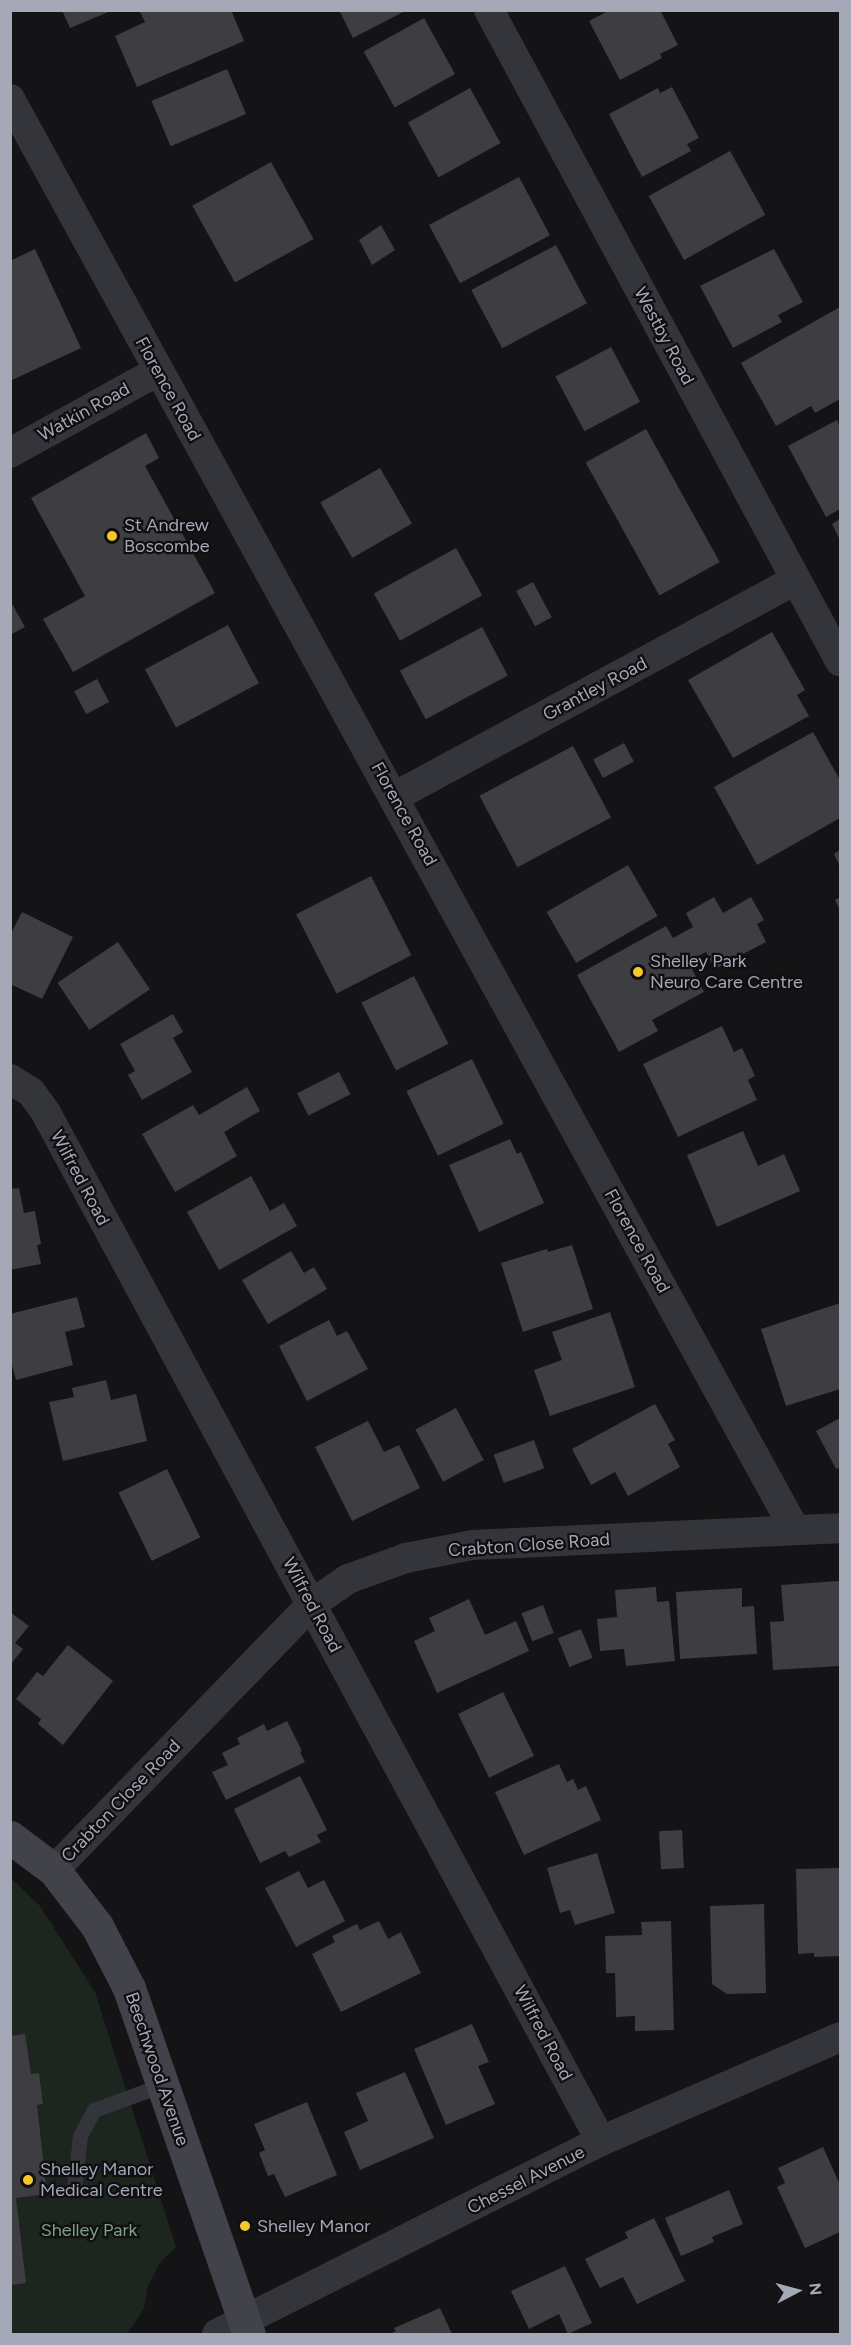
<!DOCTYPE html>
<style>
body{margin:0}
#map{position:relative;width:851px;height:2345px;overflow:hidden;background:#141315;font-family:Figtree,sans-serif}
div>[style]{position:absolute}
.green>*{inset:0;background:#1d251f}
.building>*{inset:0;background:#3e3d42;transform-origin:0 0}
.lane>*{height:15px;margin:-7.5px;padding:0 7.5px;transform-origin:7.5px;border-radius:7.5px;background:#34353a}
.street>*{height:30px;margin:-15px;padding:0 15px;transform-origin:15px;border-radius:15px;background:#34353a}
.secondary>*{height:33px;margin:-16.5px;padding:0 16.5px;transform-origin:16.5px;border-radius:16.5px;background:#42434a}
.dots>*{width:16px;height:16px;translate:-50% -50%;box-sizing:border-box;border:3px solid #0f0e10;border-radius:50%}
span{translate:-50% -50%;white-space:nowrap;text-align:center;line-height:1.15;-webkit-text-stroke:4.5px #0f0e10;paint-order:stroke}
.street-label{font-size:18px;color:#a5a8b6}
.poi-label{font-size:18px;color:#a5a8b6}
.left{translate:0 -50%;text-align:left}
.park-label{font-size:18px;color:#7ba281}
.frame{position:absolute;inset:0;border:12px solid #a5a8b6;pointer-events:none}
.north{position:absolute;left:767px;top:2261px;width:60px;height:60px;-webkit-text-stroke:4px #0f0e10;paint-order:stroke;rotate:84deg;font-size:16px;font-weight:700;line-height:24px;text-align:center;color:#a5a8b6}
.north::after{content:'';display:block;margin:auto;width:21px;height:27px;background:#a5a8b6;clip-path:polygon(50% 0,100% 100%,50% 72%,0 100%)}
</style>
<div id="map">
<div class="green">
<i style="clip-path:polygon(10px 1877px,40px 1906px,95px 1992px,176px 2247px,161px 2261px,148px 2286px,144px 2309px,127px 2334px,11px 2334px)"></i>
</div>
<div class="building">
<i style="clip-path:polygon(62px 10px,111px 10px,111px 11px,70px 28px)"></i>
<i style="clip-path:polygon(139px 10px,231px 10px,244px 41px,137px 87px,115px 36px,145px 22px)"></i>
<i style="clip-path:polygon(339px 10px,407px 10px,353px 38px)"></i>
<i style="clip-path:polygon(610px 10px,660px 10px,678px 45px,660px 54px,662px 58px,620px 80px,589px 21px)"></i>
<i style="left:424px;top:18px;width:64px;height:69px;rotate:61deg"></i>
<i style="left:227px;top:69px;width:49px;height:82px;rotate:67deg"></i>
<i style="clip-path:polygon(672px 87px,699px 138px,687px 144px,691px 151px,642px 177px,609px 114px,658px 88px,660px 93px)"></i>
<i style="left:470px;top:88px;width:63px;height:71px;rotate:61deg"></i>
<i style="left:730px;top:151px;width:73px;height:93px;rotate:61deg"></i>
<i style="left:271px;top:162px;width:88px;height:90px;rotate:61deg"></i>
<i style="left:519px;top:177px;width:66px;height:102px;rotate:62deg"></i>
<i style="clip-path:polygon(381px 225px,395px 250px,372px 265px,359px 240px)"></i>
<i style="left:556px;top:245px;width:66px;height:96px;rotate:62deg"></i>
<i style="clip-path:polygon(35px 249px,81px 348px,10px 381px,10px 261px)"></i>
<i style="clip-path:polygon(774px 249px,803px 302px,778px 315px,782px 322px,733px 348px,700px 286px)"></i>
<i style="clip-path:polygon(840px 307px,840px 399px,815px 413px,811px 406px,776px 426px,741px 363px)"></i>
<i style="left:611px;top:347px;width:62px;height:63px;rotate:62deg"></i>
<i style="clip-path:polygon(837px 420px,840px 427px,840px 509px,826px 517px,788px 446px)"></i>
<i style="left:646px;top:429px;width:152px;height:69px;rotate:61deg"></i>
<i style="clip-path:polygon(146px 433px,159px 458px,145px 466px,215px 593px,73px 672px,43px 619px,85px 596px,31px 498px)"></i>
<i style="left:380px;top:468px;width:64px;height:69px;rotate:60deg"></i>
<i style="clip-path:polygon(840px 519px,840px 540px,832px 524px)"></i>
<i style="left:456px;top:548px;width:54px;height:94px;rotate:61deg"></i>
<i style="left:533px;top:582px;width:40px;height:19px;rotate:62deg"></i>
<i style="clip-path:polygon(10px 600px,25px 627px,10px 635px)"></i>
<i style="left:228px;top:625px;width:66px;height:94px;rotate:62deg"></i>
<i style="left:482px;top:627px;width:55px;height:93px;rotate:62deg"></i>
<i style="clip-path:polygon(772px 632px,805px 690px,797px 695px,809px 716px,733px 758px,688px 680px)"></i>
<i style="left:97px;top:679px;width:26px;height:26px;rotate:62deg"></i>
<i style="clip-path:polygon(813px 732px,840px 780px,840px 818px,757px 865px,714px 787px)"></i>
<i style="left:624px;top:743px;width:21px;height:35px;rotate:62deg"></i>
<i style="left:573px;top:746px;width:81px;height:106px;rotate:62deg"></i>
<i style="clip-path:polygon(840px 850px,840px 867px,834px 854px)"></i>
<i style="left:628px;top:865px;width:59px;height:94px;rotate:60deg"></i>
<i style="left:371px;top:876px;width:89px;height:84px;rotate:63deg"></i>
<i style="clip-path:polygon(714px 897px,723px 913px,751px 897px,764px 920px,757px 924px,766px 942px,715px 969px,706px 952px,688px 961px,704px 992px,652px 1020px,658px 1031px,619px 1052px,577px 975px,666px 926px,673px 938px,693px 927px,686px 913px)"></i>
<i style="clip-path:polygon(840px 897px,840px 911px,835px 900px)"></i>
<i style="clip-path:polygon(22px 912px,73px 937px,42px 999px,10px 984px,10px 935px)"></i>
<i style="left:118px;top:942px;width:57px;height:73px;rotate:56deg"></i>
<i style="left:414px;top:976px;width:76px;height:59px;rotate:63deg"></i>
<i style="clip-path:polygon(173px 1014px,183px 1032px,173px 1038px,192px 1072px,142px 1100px,128px 1075px,135px 1071px,120px 1044px)"></i>
<i style="clip-path:polygon(722px 1026px,734px 1052px,742px 1048px,755px 1076px,748px 1080px,757px 1100px,678px 1137px,643px 1064px)"></i>
<i style="left:472px;top:1059px;width:72px;height:73px;rotate:64deg"></i>
<i style="left:339px;top:1072px;width:25px;height:47px;rotate:63deg"></i>
<i style="clip-path:polygon(247px 1087px,260px 1111px,224px 1132px,237px 1156px,175px 1192px,142px 1134px,193px 1105px,199px 1115px)"></i>
<i style="clip-path:polygon(743px 1131px,758px 1166px,784px 1154px,800px 1191px,717px 1227px,687px 1155px)"></i>
<i style="clip-path:polygon(510px 1139px,517px 1154px,521px 1152px,544px 1203px,479px 1232px,449px 1165px)"></i>
<i style="clip-path:polygon(251px 1176px,270px 1211px,284px 1203px,297px 1226px,219px 1270px,187px 1212px)"></i>
<i style="clip-path:polygon(19px 1188px,24px 1213px,35px 1211px,41px 1244px,37px 1245px,41px 1264px,10px 1270px,10px 1189px)"></i>
<i style="clip-path:polygon(572px 1245px,593px 1309px,523px 1332px,501px 1263px,547px 1249px,548px 1252px)"></i>
<i style="clip-path:polygon(291px 1251px,304px 1273px,314px 1267px,327px 1289px,268px 1324px,242px 1280px)"></i>
<i style="clip-path:polygon(77px 1297px,85px 1327px,65px 1332px,73px 1365px,16px 1380px,10px 1358px,10px 1314px)"></i>
<i style="clip-path:polygon(840px 1303px,840px 1389px,786px 1406px,761px 1329px)"></i>
<i style="clip-path:polygon(610px 1312px,635px 1387px,550px 1416px,534px 1370px,562px 1360px,552px 1332px)"></i>
<i style="clip-path:polygon(329px 1320px,337px 1336px,347px 1331px,368px 1369px,307px 1401px,279px 1346px)"></i>
<i style="clip-path:polygon(106px 1380px,111px 1400px,136px 1394px,147px 1441px,63px 1461px,49px 1402px,74px 1397px,72px 1388px)"></i>
<i style="clip-path:polygon(655px 1404px,675px 1440px,668px 1444px,680px 1467px,628px 1496px,615px 1472px,591px 1485px,572px 1449px)"></i>
<i style="left:456px;top:1408px;width:59px;height:46px;rotate:62deg"></i>
<i style="clip-path:polygon(840px 1418px,840px 1467px,836px 1469px,816px 1431px)"></i>
<i style="clip-path:polygon(368px 1421px,384px 1452px,399px 1445px,420px 1488px,352px 1521px,315px 1447px)"></i>
<i style="left:534px;top:1440px;width:30px;height:43px;rotate:70deg"></i>
<i style="left:167px;top:1469px;width:76px;height:54px;rotate:64deg"></i>
<i style="clip-path:polygon(839px 1581px,840px 1666px,773px 1670px,770px 1622px,784px 1621px,781px 1585px)"></i>
<i style="clip-path:polygon(656px 1587px,657px 1602px,669px 1601px,675px 1661px,626px 1666px,624px 1649px,600px 1651px,597px 1619px,617px 1617px,615px 1590px)"></i>
<i style="clip-path:polygon(742px 1588px,742px 1607px,754px 1606px,757px 1654px,680px 1659px,676px 1592px)"></i>
<i style="clip-path:polygon(469px 1599px,485px 1635px,516px 1621px,529px 1651px,437px 1693px,414px 1641px,435px 1631px,429px 1618px)"></i>
<i style="left:543px;top:1605px;width:30px;height:23px;rotate:69deg"></i>
<i style="clip-path:polygon(10px 1612px,29px 1626px,15px 1643px,23px 1649px,10px 1665px)"></i>
<i style="left:581px;top:1629px;width:31px;height:25px;rotate:68deg"></i>
<i style="clip-path:polygon(68px 1645px,113px 1681px,63px 1745px,38px 1724px,41px 1719px,16px 1699px,37px 1672px,43px 1676px)"></i>
<i style="left:503px;top:1692px;width:71px;height:50px;rotate:64deg"></i>
<i style="clip-path:polygon(287px 1721px,302px 1751px,300px 1752px,305px 1762px,226px 1800px,212px 1772px,228px 1765px,222px 1753px,240px 1744px,237px 1738px,264px 1724px,267px 1731px)"></i>
<i style="clip-path:polygon(559px 1764px,567px 1782px,573px 1779px,578px 1790px,586px 1786px,601px 1820px,524px 1855px,495px 1792px)"></i>
<i style="clip-path:polygon(300px 1776px,327px 1830px,317px 1835px,321px 1842px,289px 1857px,285px 1851px,260px 1863px,234px 1809px)"></i>
<i style="left:682px;top:1830px;width:38px;height:23px;rotate:87deg"></i>
<i style="clip-path:polygon(597px 1853px,615px 1913px,575px 1925px,570px 1910px,560px 1913px,547px 1868px)"></i>
<i style="clip-path:polygon(840px 1868px,840px 1956px,814px 1957px,814px 1953px,798px 1954px,796px 1869px)"></i>
<i style="clip-path:polygon(299px 1871px,308px 1888px,324px 1880px,345px 1921px,296px 1947px,265px 1888px)"></i>
<i style="clip-path:polygon(764px 1904px,766px 1993px,727px 1994px,712px 1984px,710px 1906px)"></i>
<i style="clip-path:polygon(379px 1921px,388px 1939px,401px 1932px,421px 1973px,341px 2012px,312px 1954px,335px 1942px,332px 1936px,357px 1924px,360px 1930px)"></i>
<i style="clip-path:polygon(671px 1921px,674px 2030px,635px 2031px,635px 2016px,616px 2017px,615px 1973px,606px 1973px,605px 1936px,642px 1935px,641px 1922px)"></i>
<i style="clip-path:polygon(472px 2024px,489px 2062px,478px 2066px,495px 2104px,446px 2125px,414px 2049px)"></i>
<i style="clip-path:polygon(25px 2034px,31px 2074px,39px 2073px,43px 2104px,37px 2105px,47px 2194px,16px 2198px,26px 2283px,10px 2285px,10px 2036px)"></i>
<i style="clip-path:polygon(405px 2072px,434px 2138px,360px 2170px,344px 2132px,368px 2121px,356px 2093px)"></i>
<i style="clip-path:polygon(307px 2102px,337px 2175px,285px 2197px,274px 2174px,268px 2176px,259px 2153px,265px 2150px,254px 2124px)"></i>
<i style="clip-path:polygon(823px 2147px,840px 2185px,840px 2232px,805px 2248px,777px 2187px,785px 2183px,778px 2168px)"></i>
<i style="clip-path:polygon(729px 2190px,743px 2224px,712px 2237px,714px 2242px,681px 2256px,665px 2218px)"></i>
<i style="clip-path:polygon(654px 2218px,685px 2281px,637px 2304px,623px 2277px,600px 2288px,585px 2259px,628px 2238px,625px 2232px)"></i>
<i style="clip-path:polygon(565px 2266px,592px 2323px,568px 2334px,559px 2314px,529px 2329px,511px 2291px)"></i>
<i style="clip-path:polygon(440px 2308px,452px 2334px,389px 2334px,396px 2331px,394px 2328px)"></i>
</div>
<div class="lane">
<i style="left:74px;top:2190px;width:54px;rotate:-83.7deg"></i>
<i style="left:80px;top:2136px;width:30px;rotate:-62deg"></i>
<i style="left:94px;top:2110px;width:72px;rotate:-20.2deg"></i>
</div>
<div class="street">
<i style="left:489px;top:10px;width:740px;rotate:61.67deg"></i>
<i style="left:10px;top:99px;width:1632px;rotate:61.25deg"></i>
<i style="left:10px;top:453px;width:169px;rotate:-29deg"></i>
<i style="left:394px;top:797px;width:456px;rotate:-28.4deg"></i>
<i style="left:10px;top:1079px;width:25px;rotate:32deg"></i>
<i style="left:31px;top:1092px;width:26px;rotate:54deg"></i>
<i style="left:46px;top:1113px;width:1168px;rotate:61.64deg"></i>
<i style="left:54px;top:1870px;width:371px;rotate:-45.9deg"></i>
<i style="left:312px;top:1604px;width:44px;rotate:-34.8deg"></i>
<i style="left:348px;top:1579px;width:62px;rotate:-19.9deg"></i>
<i style="left:406px;top:1558px;width:67px;rotate:-11.1deg"></i>
<i style="left:472px;top:1545px;width:368px;rotate:-2.6deg"></i>
<i style="left:217px;top:2334px;width:430px;rotate:-26.7deg"></i>
<i style="left:601px;top:2141px;width:261px;rotate:-23.5deg"></i>
</div>
<div class="secondary">
<i style="left:10px;top:1837px;width:55px;rotate:36.9deg"></i>
<i style="left:54px;top:1870px;width:71px;rotate:52.5deg"></i>
<i style="left:97px;top:1926px;width:70px;rotate:62.7deg"></i>
<i style="left:129px;top:1988px;width:366px;rotate:70.9deg"></i>
</div>
<div class="dots">
<i style="left:112px;top:536px;background:#f6c72b"></i>
<i style="left:638px;top:972px;background:#f6c72b"></i>
<i style="left:28px;top:2180px;background:#f6c72b"></i>
<i style="left:245px;top:2226px;background:#f6c72b"></i>
</div>
<div class="street-label">
<span style="left:664px;top:336px;rotate:62deg">Westby Road</span>
<span style="left:168px;top:389px;rotate:61deg">Florence Road</span>
<span style="left:84px;top:412px;rotate:-29deg">Watkin Road</span>
<span style="left:595px;top:689px;rotate:-28deg">Grantley Road</span>
<span style="left:404px;top:814px;rotate:61deg">Florence Road</span>
<span style="left:80px;top:1178px;rotate:62deg">Wilfred Road</span>
<span style="left:637px;top:1241px;rotate:61deg">Florence Road</span>
<span style="left:529px;top:1545px;rotate:-4deg">Crabton Close Road</span>
<span style="left:312px;top:1605px;rotate:62deg">Wilfred Road</span>
<span style="left:121px;top:1801px;rotate:-46deg">Crabton Close Road</span>
<span style="left:543px;top:2033px;rotate:62deg">Wilfred Road</span>
<span style="left:157px;top:2069px;rotate:71deg">Beechwood Avenue</span>
<span style="left:526px;top:2180px;rotate:-27deg">Chessel Avenue</span>
</div>
<div class="poi-label">
<span class="left" style="left:124px;top:536px">St Andrew<br>Boscombe</span>
<span class="left" style="left:650px;top:972px">Shelley Park<br>Neuro Care Centre</span>
<span class="left" style="left:40px;top:2180px">Shelley Manor<br>Medical Centre</span>
<span class="left" style="left:257px;top:2226px">Shelley Manor</span>
</div>
<div class="park-label">
<span style="left:89px;top:2230px">Shelley Park</span>
</div>
<div class="frame"></div>
<div class="north">N</div>
</div>
